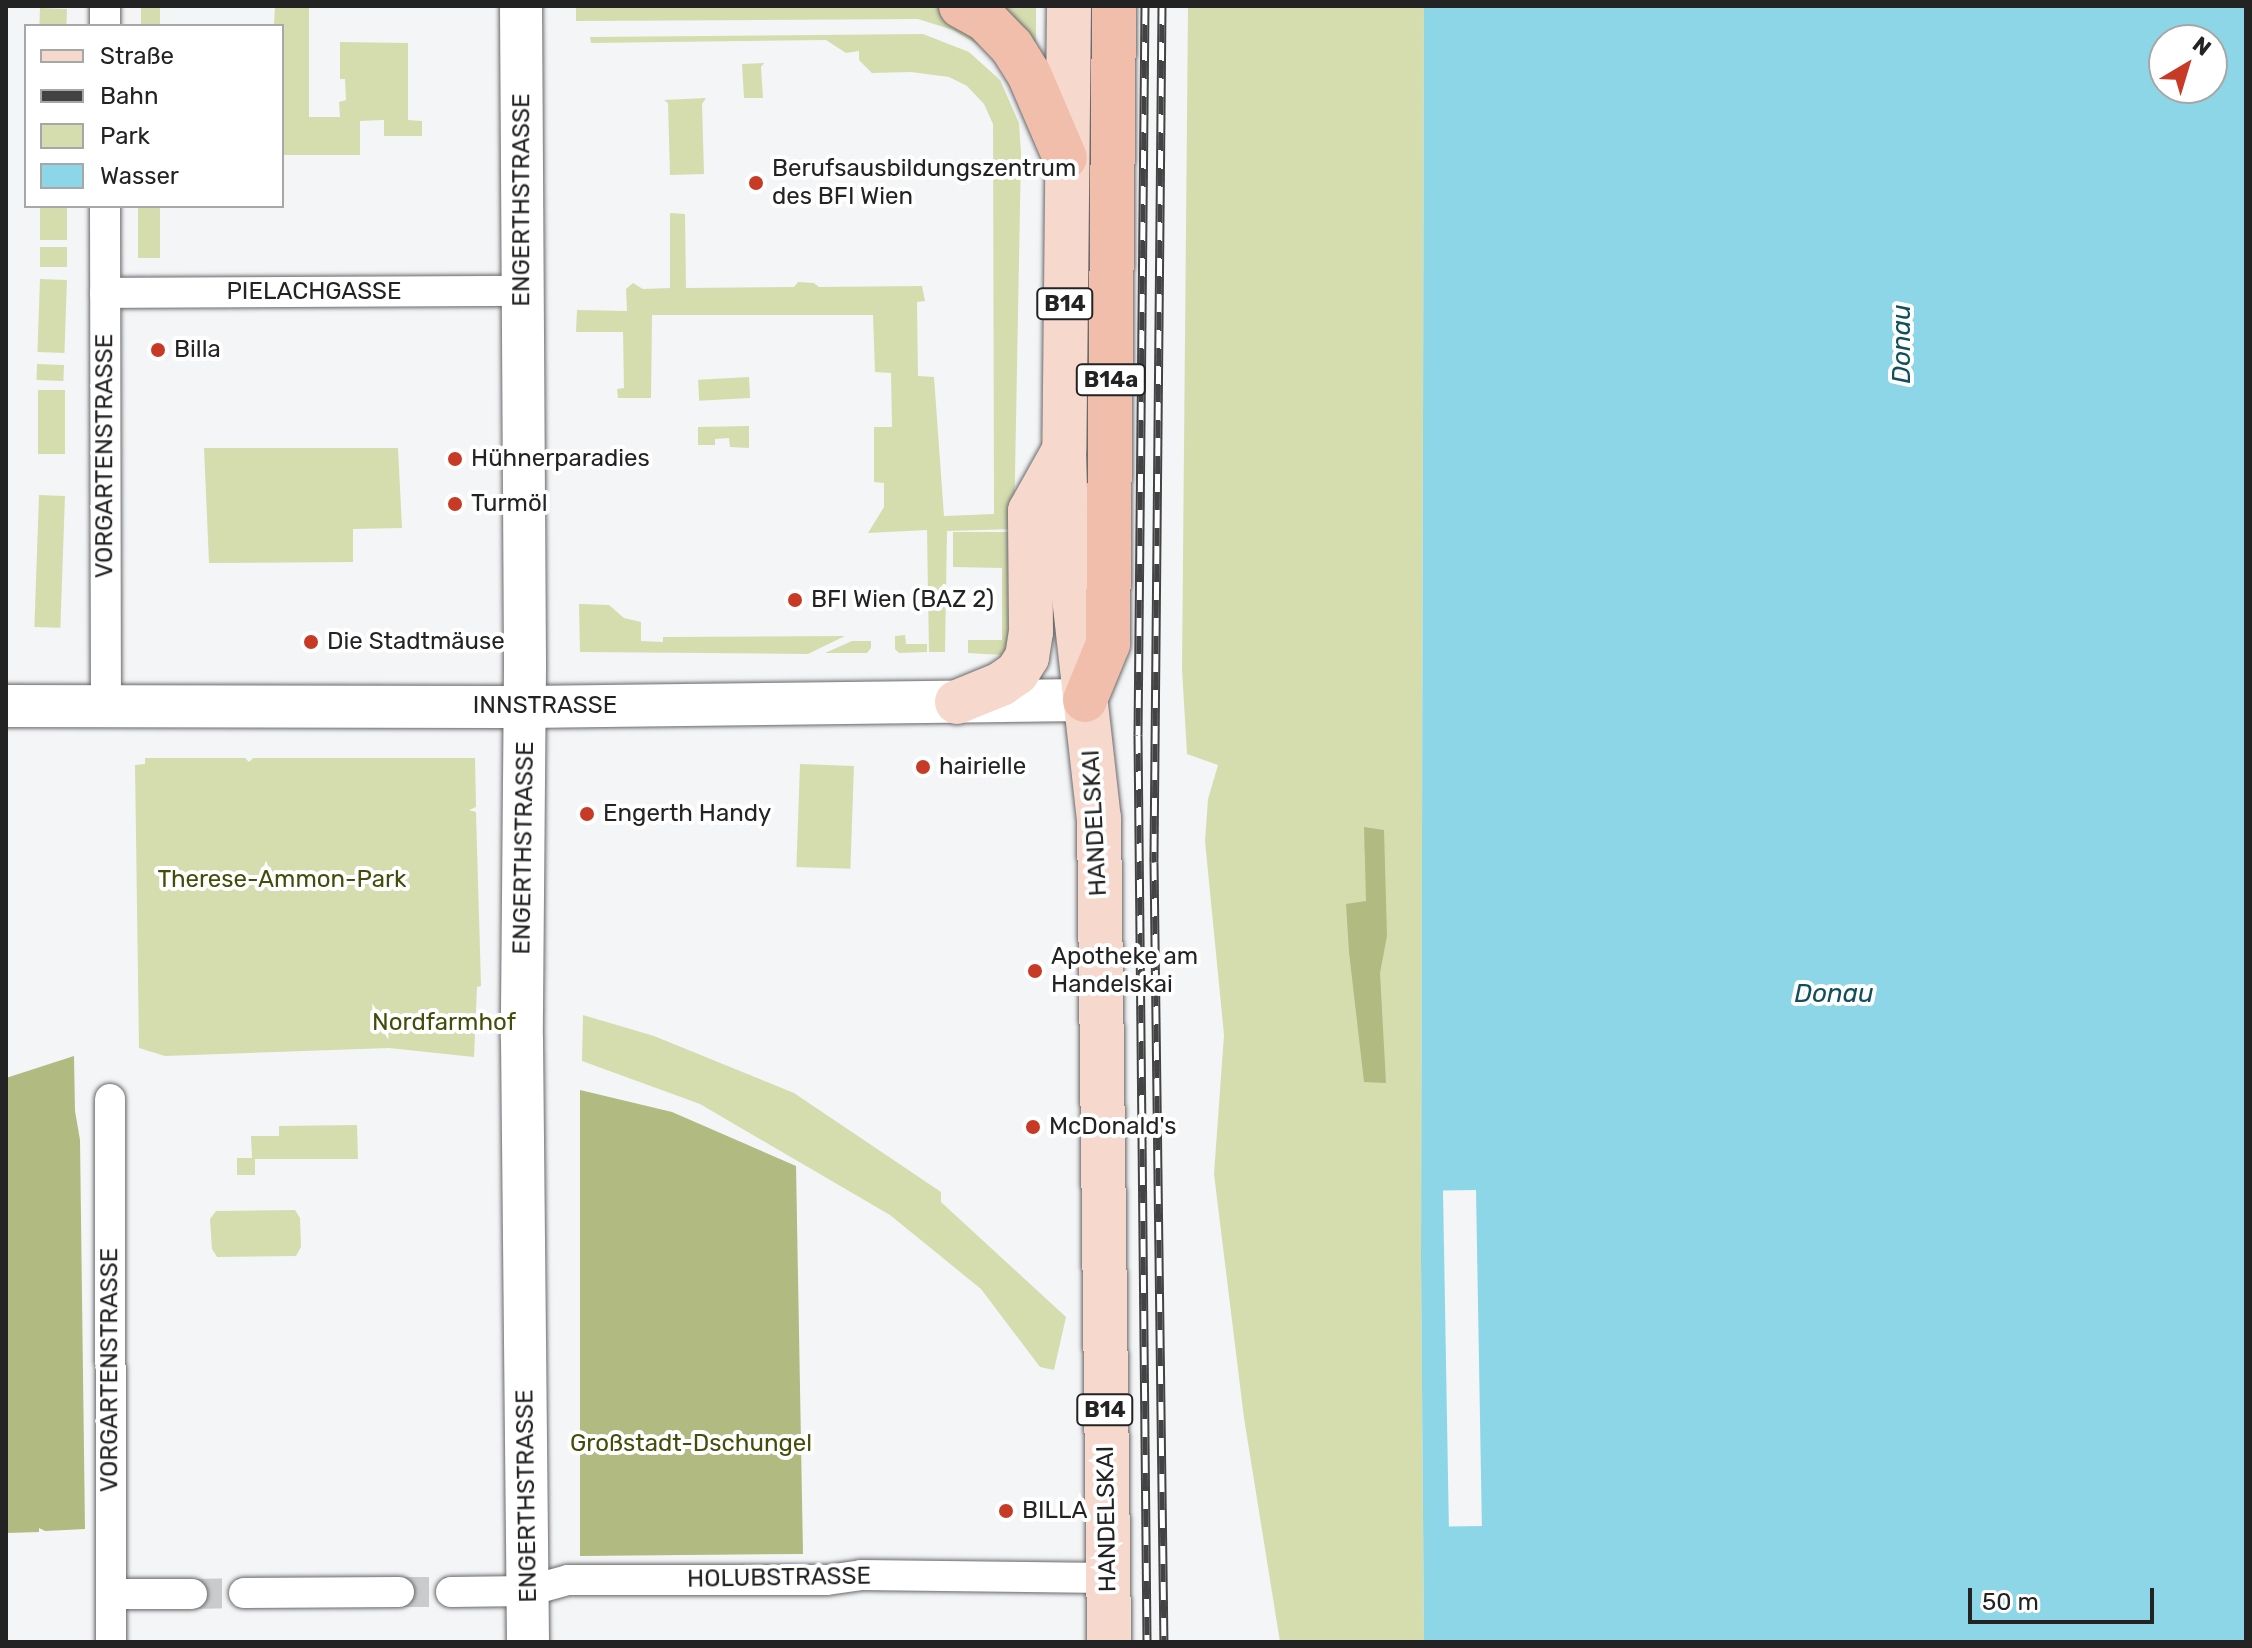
<!DOCTYPE html>
<meta charset="utf-8">
<style>
body{margin:0}
#map{position:relative;width:2252px;height:1648px;overflow:hidden;background:#f4f5f7;font-family:Rubik,sans-serif}
div>[style]{position:absolute}
.green>*{inset:0;background:#d5ddaf;transform-origin:0 0}
.forest>*{inset:0;background:#b0ba81}
.water>*{inset:0;background:#8dd6e8}
.pier>*{inset:0;background:#f4f5f7;transform-origin:0 0}
.street-tunnel>*{height:30px;margin-top:-15px;transform-origin:0;background:repeating-linear-gradient(90deg,#cacbcd 0 30px,transparent 0 45px)}
.roads{filter:drop-shadow(0 0 2px #69696b) drop-shadow(0 0 2px #69696b)}
.street>*{height:30px;margin:-15px;padding:0 15px;transform-origin:15px;border-radius:15px;background:#fff}
.secondary>*{height:42px;margin:-21px;padding:0 21px;transform-origin:21px;border-radius:21px;background:#fff}
.primary>*{height:44px;margin:-22px;padding:0 22px;transform-origin:22px;border-radius:22px;background:#f6d8cd}
.highway>*{height:44px;margin:-22px;padding:0 22px;transform-origin:22px;border-radius:22px;background:#f0beab}
.rail>*{height:9px;margin-top:-4.5px;transform-origin:0;background:repeating-linear-gradient(90deg,#fff 0 18px,#434344 0 36px);box-sizing:border-box;border-block:2px solid #434344}
.dots>*{width:22px;height:22px;translate:-50% -50%;box-sizing:border-box;border:4px solid #fff;border-radius:50%}
span{translate:-50% -50%;white-space:nowrap;text-align:center;line-height:1.15;-webkit-text-stroke:8px #fff;paint-order:stroke}
.shield-label span{padding:2px 6px;background:#fff;border:2px solid;border-radius:6px;-webkit-text-stroke-width:0}
.shield-label{font-size:22px;color:#232324;font-weight:700}
.poi-label{font-size:24px;color:#232324}
.left{translate:0 -50%;text-align:left}
.street-label{font-size:24px;color:#232324}
.park-label{font-size:24px;color:#454d0b}
.water-label{font-size:26px;color:#104f5c;font-style:italic}
.frame{position:absolute;inset:0;border:8px solid #232324;pointer-events:none}
.legend{position:absolute;left:24px;top:24px;width:260px;height:184px;box-sizing:border-box;background:#fff;border:2px solid #a7a7a7;margin:0;padding:10px 14px;list-style:none;font-size:24px;color:#232324}
.legend li{display:flex;align-items:center;gap:16px;height:40px}
.legend b{width:40px;border:2px solid #a7a7a7}
.north{position:absolute;left:2148px;top:24px;width:80px;height:80px;box-sizing:border-box;background:#fff;border:2px solid #a7a7a7;border-radius:50%;rotate:38deg;font-size:22px;font-weight:700;line-height:32px;text-align:center;color:#232324}
.north::after{content:'';display:block;margin:auto;width:28px;height:36px;background:#c63a26;clip-path:polygon(50% 0,100% 100%,50% 72%,0 100%)}
.scale{position:absolute;left:1968px;top:1588px;width:186px;height:36px;box-sizing:border-box;border:4px solid #232324;border-top:0;padding-left:10px;font-size:24px;line-height:28px;white-space:nowrap;color:#232324;-webkit-text-stroke:6px #fff;paint-order:stroke}
</style>
<div id="map">
<div class="green">
<i style="left:141px;top:6px;width:19px;height:18px"></i>
<i style="clip-path:polygon(275px 6px,309px 6px,309px 117px,340px 117px,339px 102px,346px 100px,345px 79px,340px 79px,340px 42px,408px 43px,408px 120px,422px 121px,422px 136px,384px 136px,384px 120px,360px 121px,360px 155px,282px 155px,282px 26px,274px 26px)"></i>
<i style="clip-path:polygon(576px 6px,1036px 6px,1036px 42px,997px 56px,953px 30px,918px 19px,576px 21px)"></i>
<i style="clip-path:polygon(1188px 6px,1424px 6px,1421px 1259px,1424px 1642px,1280px 1642px,1244px 1418px,1214px 1174px,1224px 1035px,1205px 841px,1208px 799px,1218px 765px,1187px 754px,1182px 669px)"></i>
<i style="left:40px;top:8px;width:27px;height:18px;rotate:2deg"></i>
<i style="clip-path:polygon(923px 34px,969px 52px,1000px 80px,1019px 123px,1021px 153px,1014px 529px,947px 531px,945px 652px,929px 652px,927px 530px,868px 533px,884px 507px,884px 483px,874px 482px,874px 427px,892px 427px,891px 373px,875px 372px,873px 315px,652px 315px,651px 398px,618px 398px,617px 389px,624px 388px,623px 332px,576px 332px,577px 310px,627px 311px,626px 289px,633px 283px,643px 289px,670px 288px,670px 213px,685px 214px,686px 288px,794px 287px,798px 282px,814px 283px,819px 287px,922px 286px,925px 301px,917px 302px,918px 376px,934px 377px,944px 516px,994px 514px,993px 124px,984px 104px,967px 86px,949px 77px,911px 72px,872px 73px,859px 60px,859px 51px,846px 53px,826px 40px,591px 43px,590px 37px)"></i>
<i style="clip-path:polygon(764px 63px,761px 67px,763px 98px,744px 98px,742px 64px)"></i>
<i style="clip-path:polygon(706px 98px,702px 104px,704px 174px,670px 175px,668px 103px,664px 100px)"></i>
<i style="left:40px;top:206px;width:27px;height:34px"></i>
<i style="left:138px;top:206px;width:22px;height:52px"></i>
<i style="left:40px;top:247px;width:27px;height:20px"></i>
<i style="left:40px;top:279px;width:27px;height:73px;rotate:2deg"></i>
<i style="left:37px;top:364px;width:27px;height:16px;rotate:2deg"></i>
<i style="left:749px;top:377px;width:21px;height:51px;rotate:87deg"></i>
<i style="left:38px;top:390px;width:27px;height:64px"></i>
<i style="clip-path:polygon(749px 426px,749px 448px,730px 447px,729px 438px,715px 439px,715px 445px,698px 445px,698px 427px)"></i>
<i style="clip-path:polygon(204px 448px,398px 448px,402px 528px,353px 529px,353px 562px,209px 563px)"></i>
<i style="left:39px;top:495px;width:26px;height:132px;rotate:2deg"></i>
<i style="clip-path:polygon(953px 532px,1014px 532px,1012px 638px,1003px 655px,968px 653px,968px 640px,1002px 640px,1002px 568px,953px 567px)"></i>
<i style="clip-path:polygon(579px 604px,609px 605px,624px 618px,641px 622px,641px 641px,663px 642px,663px 637px,845px 636px,808px 654px,580px 652px)"></i>
<i style="clip-path:polygon(905px 635px,906px 644px,927px 644px,927px 652px,899px 653px,895px 649px,895px 636px)"></i>
<i style="clip-path:polygon(852px 641px,871px 641px,871px 648px,867px 653px,825px 653px)"></i>
<i style="clip-path:polygon(145px 758px,245px 758px,249px 762px,253px 758px,475px 758px,476px 807px,469px 810px,476px 812px,481px 986px,477px 987px,474px 1057px,389px 1048px,165px 1056px,139px 1048px,135px 765px,145px 764px)"></i>
<i style="left:800px;top:764px;width:54px;height:103px;rotate:2deg"></i>
<i style="clip-path:polygon(583px 1015px,654px 1036px,794px 1093px,941px 1192px,941px 1202px,1066px 1317px,1054px 1370px,1040px 1367px,981px 1289px,890px 1215px,700px 1104px,582px 1061px)"></i>
<i style="clip-path:polygon(357px 1125px,358px 1159px,255px 1159px,255px 1175px,237px 1175px,237px 1158px,252px 1158px,251px 1136px,279px 1136px,279px 1126px)"></i>
<i style="clip-path:polygon(295px 1210px,300px 1218px,301px 1247px,296px 1256px,217px 1257px,212px 1249px,210px 1219px,216px 1211px)"></i>
</div>
<div class="forest">
<i style="clip-path:polygon(1364px 827px,1384px 830px,1387px 936px,1380px 973px,1386px 1083px,1364px 1082px,1349px 952px,1346px 904px,1366px 901px)"></i>
<i style="clip-path:polygon(74px 1056px,75px 1111px,80px 1140px,85px 1529px,45px 1531px,39px 1528px,39px 1532px,6px 1533px,6px 1078px)"></i>
<i style="clip-path:polygon(580px 1090px,672px 1112px,796px 1166px,803px 1554px,580px 1556px)"></i>
</div>
<div class="water">
<i style="clip-path:polygon(evenodd,1424px 6px,2246px 6px,2246px 1642px,1424px 1642px,1421px 1259px,1424px 6px,2164px 40px,2212px 40px,2212px 88px,2164px 88px,2164px 40px)"></i>
</div>
<div class="pier">
<i style="left:1476px;top:1190px;width:336px;height:33px;rotate:89deg"></i>
</div>
<div class="street-tunnel">
<i style="left:399px;top:1592px;width:52px"></i>
<i style="left:192px;top:1594px;width:52px;rotate:-1.1deg"></i>
</div>
<div class="roads">
<div class="street">
<i style="left:105px;top:26px;width:20px;rotate:-90deg"></i>
<i style="left:105px;top:206px;width:500px;rotate:89.89deg"></i>
<i style="left:105px;top:293px;width:417px;rotate:-0.3deg"></i>
<i style="left:110px;top:1099px;width:543px;rotate:89.89deg"></i>
<i style="left:451px;top:1592px;width:77px;rotate:-0.7deg"></i>
<i style="left:528px;top:1591px;width:41px;rotate:-15.4deg"></i>
<i style="left:568px;top:1580px;width:259px"></i>
<i style="left:827px;top:1580px;width:34px;rotate:-8deg"></i>
<i style="left:861px;top:1575px;width:247px;rotate:0.7deg"></i>
<i style="left:244px;top:1593px;width:155px;rotate:-0.4deg"></i>
<i style="left:111px;top:1594px;width:81px"></i>
</div>
<div class="secondary">
<i style="left:521px;top:6px;width:661px;rotate:89.65deg"></i>
<i style="left:525px;top:667px;width:372px;rotate:90.5deg"></i>
<i style="left:522px;top:1039px;width:603px;rotate:89.43deg"></i>
<i style="left:6px;top:706px;width:519px;rotate:0.11deg"></i>
<i style="left:525px;top:707px;width:560px;rotate:-0.72deg"></i>
</div>
<div class="primary">
<i style="left:1069px;top:6px;width:444px;rotate:90.6deg"></i>
<i style="left:1064px;top:450px;width:76px;rotate:88.5deg"></i>
<i style="left:1066px;top:526px;width:294px;rotate:83.6deg"></i>
<i style="left:1099px;top:818px;width:824px;rotate:89.3deg"></i>
<i style="left:957px;top:702px;width:48px;rotate:-22.2deg"></i>
<i style="left:1001px;top:684px;width:19px;rotate:-35deg"></i>
<i style="left:1017px;top:673px;width:19px;rotate:-58deg"></i>
<i style="left:1027px;top:657px;width:25px;rotate:-81deg"></i>
<i style="left:1031px;top:632px;width:121px;rotate:-90.5deg"></i>
<i style="left:1030px;top:511px;width:68px;rotate:-60.8deg"></i>
</div>
<div class="highway">
<i style="left:961px;top:6px;width:29px;rotate:29deg"></i>
<i style="left:986px;top:20px;width:37px;rotate:46deg"></i>
<i style="left:1012px;top:47px;width:32px;rotate:58deg"></i>
<i style="left:1029px;top:74px;width:91px;rotate:66.8deg"></i>
<i style="left:1085px;top:700px;width:61px;rotate:-67.7deg"></i>
<i style="left:1108px;top:644px;width:638px;rotate:-89.46deg"></i>
</div>
</div>
<div class="rail">
<i style="left:1145px;top:6px;width:729px;rotate:90.55deg"></i>
<i style="left:1138px;top:735px;width:907px;rotate:89.43deg"></i>
<i style="left:1162px;top:6px;width:856px;rotate:90.54deg"></i>
<i style="left:1154px;top:862px;width:780px;rotate:89.27deg"></i>
</div>
<div class="dots">
<i style="left:756px;top:183px;background:#c63a26"></i>
<i style="left:158px;top:350px;background:#c63a26"></i>
<i style="left:455px;top:459px;background:#c63a26"></i>
<i style="left:455px;top:504px;background:#c63a26"></i>
<i style="left:795px;top:600px;background:#c63a26"></i>
<i style="left:311px;top:642px;background:#c63a26"></i>
<i style="left:923px;top:767px;background:#c63a26"></i>
<i style="left:587px;top:814px;background:#c63a26"></i>
<i style="left:1035px;top:971px;background:#c63a26"></i>
<i style="left:1033px;top:1127px;background:#c63a26"></i>
<i style="left:1006px;top:1511px;background:#c63a26"></i>
</div>
<div class="shield-label">
<span style="left:1065px;top:304px">B14</span>
<span style="left:1111px;top:380px">B14a</span>
<span style="left:1105px;top:1410px">B14</span>
</div>
<div class="poi-label">
<span class="left" style="left:772px;top:183px">Berufsausbildungszentrum<br>des BFI Wien</span>
<span class="left" style="left:174px;top:350px">Billa</span>
<span class="left" style="left:471px;top:459px">Hühnerparadies</span>
<span class="left" style="left:471px;top:504px">Turmöl</span>
<span class="left" style="left:811px;top:600px">BFI Wien (BAZ 2)</span>
<span class="left" style="left:327px;top:642px">Die Stadtmäuse</span>
<span class="left" style="left:939px;top:767px">hairielle</span>
<span class="left" style="left:603px;top:814px">Engerth Handy</span>
<span class="left" style="left:1051px;top:971px">Apotheke am<br>Handelskai</span>
<span class="left" style="left:1049px;top:1127px">McDonald's</span>
<span class="left" style="left:1022px;top:1511px">BILLA</span>
</div>
<div class="street-label">
<span style="left:522px;top:200px;rotate:-90deg">ENGERTHSTRASSE</span>
<span style="left:314px;top:292px">PIELACHGASSE</span>
<span style="left:105px;top:456px;rotate:-90deg">VORGARTENSTRASSE</span>
<span style="left:545px;top:706px">INNSTRASSE</span>
<span style="left:1095px;top:823px;rotate:-93deg">HANDELSKAI</span>
<span style="left:524px;top:848px;rotate:-89deg">ENGERTHSTRASSE</span>
<span style="left:110px;top:1370px;rotate:-90deg">VORGARTENSTRASSE</span>
<span style="left:527px;top:1496px;rotate:-91deg">ENGERTHSTRASSE</span>
<span style="left:1107px;top:1519px;rotate:-91deg">HANDELSKAI</span>
<span style="left:779px;top:1578px;rotate:-1deg">HOLUBSTRASSE</span>
</div>
<div class="park-label">
<span style="left:282px;top:880px">Therese-Ammon-Park</span>
<span style="left:444px;top:1023px">Nordfarmhof</span>
<span style="left:691px;top:1444px">Großstadt-Dschungel</span>
</div>
<div class="water-label">
<span style="left:1902px;top:344px;rotate:-90deg">Donau</span>
<span style="left:1834px;top:994px">Donau</span>
</div>
<div class="frame"></div>
<ul class="legend">
<li><b style="height:10px;background:#f6d8cd"></b>Straße</li>
<li><b style="height:10px;background:#434344"></b>Bahn</li>
<li><b style="height:22px;background:#d5ddaf"></b>Park</li>
<li><b style="height:22px;background:#8dd6e8"></b>Wasser</li>
</ul>
<div class="north">N</div>
<div class="scale">50 m</div>
</div>
